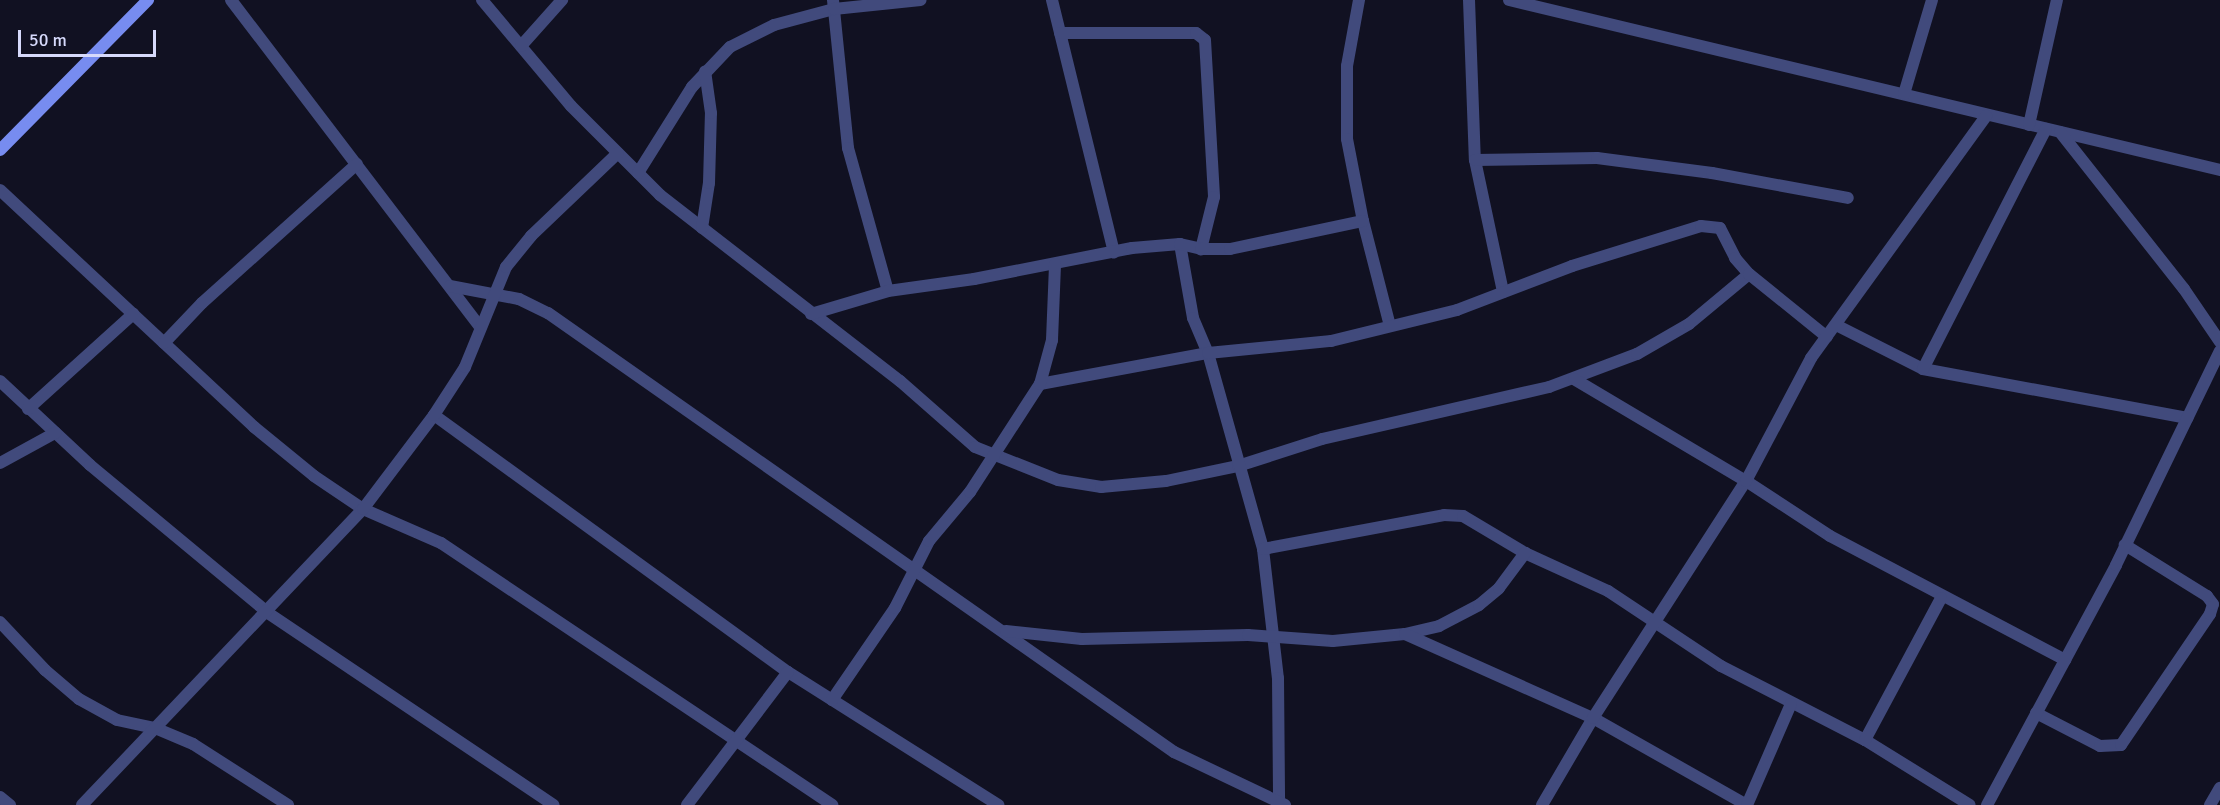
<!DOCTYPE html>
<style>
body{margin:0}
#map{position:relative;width:2220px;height:805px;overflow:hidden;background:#112;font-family:Signika,sans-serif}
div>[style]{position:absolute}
.minor>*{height:12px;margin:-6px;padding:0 6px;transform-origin:6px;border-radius:6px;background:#414a7c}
.secondary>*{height:12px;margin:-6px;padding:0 6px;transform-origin:6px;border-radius:6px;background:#778cf0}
span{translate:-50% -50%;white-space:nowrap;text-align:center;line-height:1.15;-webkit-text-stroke:4.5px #112;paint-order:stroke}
.scale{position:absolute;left:18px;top:30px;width:138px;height:27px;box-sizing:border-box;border:3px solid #d6d9fb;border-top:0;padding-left:8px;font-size:18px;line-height:21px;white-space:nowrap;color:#d6d9fb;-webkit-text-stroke:4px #112;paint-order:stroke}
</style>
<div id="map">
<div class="minor">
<i style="left:231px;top:0;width:409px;rotate:52.7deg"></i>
<i style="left:482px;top:0;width:138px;rotate:50deg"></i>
<i style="left:571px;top:106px;width:126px;rotate:45deg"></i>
<i style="left:660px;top:195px;width:304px;rotate:37.8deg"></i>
<i style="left:900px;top:381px;width:100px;rotate:41.3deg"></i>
<i style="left:975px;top:447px;width:89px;rotate:21.7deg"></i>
<i style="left:1058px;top:480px;width:44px;rotate:9.2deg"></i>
<i style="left:1101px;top:487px;width:65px;rotate:-5.3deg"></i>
<i style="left:1166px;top:481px;width:74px;rotate:-11.8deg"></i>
<i style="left:1238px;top:466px;width:88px;rotate:-17.8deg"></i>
<i style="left:1322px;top:439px;width:233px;rotate:-12.9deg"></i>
<i style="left:1549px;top:387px;width:94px;rotate:-20.6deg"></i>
<i style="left:1637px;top:354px;width:60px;rotate:-30deg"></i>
<i style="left:1689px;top:324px;width:78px;rotate:-39.8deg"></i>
<i style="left:833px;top:0;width:149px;rotate:84.2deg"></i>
<i style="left:848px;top:148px;width:148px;rotate:74.4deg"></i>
<i style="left:1052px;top:0;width:260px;rotate:76.2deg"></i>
<i style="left:1359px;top:0;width:67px;rotate:100.3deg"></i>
<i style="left:1347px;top:66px;width:73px;rotate:90deg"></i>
<i style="left:1347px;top:139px;width:84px;rotate:79deg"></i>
<i style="left:1363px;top:221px;width:108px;rotate:75.6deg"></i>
<i style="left:1469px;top:0;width:160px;rotate:87.9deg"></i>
<i style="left:1475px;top:160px;width:135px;rotate:78deg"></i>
<i style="left:1509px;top:0;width:731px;rotate:13.45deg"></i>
<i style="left:1060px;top:33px;width:136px"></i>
<i style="left:1196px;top:33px;width:11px;rotate:38deg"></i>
<i style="left:1205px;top:40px;width:157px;rotate:86.7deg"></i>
<i style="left:1214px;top:197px;width:54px;rotate:104deg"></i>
<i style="left:521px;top:46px;width:62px;rotate:-48.3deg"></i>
<i style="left:1904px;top:94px;width:98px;rotate:-73.4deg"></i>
<i style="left:2029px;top:125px;width:128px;rotate:-77.4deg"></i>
<i style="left:2060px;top:132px;width:200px;rotate:51.7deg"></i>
<i style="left:2184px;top:289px;width:64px;rotate:55.8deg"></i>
<i style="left:1475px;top:160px;width:122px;rotate:-0.9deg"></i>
<i style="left:1597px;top:158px;width:116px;rotate:7.4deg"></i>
<i style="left:1712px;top:173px;width:138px;rotate:10.4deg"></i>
<i style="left:638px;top:173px;width:102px;rotate:-57.9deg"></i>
<i style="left:692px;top:87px;width:55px;rotate:-46.5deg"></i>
<i style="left:730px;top:47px;width:49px;rotate:-26.6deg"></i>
<i style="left:774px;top:25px;width:62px;rotate:-14.9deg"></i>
<i style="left:834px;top:9px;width:87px;rotate:-5.9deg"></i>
<i style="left:0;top:190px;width:347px;rotate:43deg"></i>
<i style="left:254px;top:427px;width:77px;rotate:39.2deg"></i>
<i style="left:314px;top:476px;width:59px;rotate:34deg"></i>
<i style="left:363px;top:509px;width:85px;rotate:23.6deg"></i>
<i style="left:441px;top:543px;width:471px;rotate:33.8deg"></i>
<i style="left:702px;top:228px;width:46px;rotate:-81.2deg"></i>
<i style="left:709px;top:183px;width:70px;rotate:-88.4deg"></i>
<i style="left:711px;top:113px;width:42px;rotate:-98.1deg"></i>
<i style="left:1180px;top:244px;width:75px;rotate:80deg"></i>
<i style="left:1193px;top:318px;width:38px;rotate:67deg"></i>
<i style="left:1208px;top:353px;width:204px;rotate:74.3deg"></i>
<i style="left:1263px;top:549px;width:130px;rotate:83.4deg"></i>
<i style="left:1278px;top:678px;width:124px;rotate:89.5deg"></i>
<i style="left:450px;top:286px;width:70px;rotate:10.7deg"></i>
<i style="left:519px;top:299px;width:32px;rotate:26deg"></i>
<i style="left:548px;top:313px;width:765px;rotate:35.04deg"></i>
<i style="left:1174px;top:752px;width:123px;rotate:25.5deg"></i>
<i style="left:811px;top:314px;width:80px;rotate:-16.6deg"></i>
<i style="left:888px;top:291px;width:87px;rotate:-7.9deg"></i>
<i style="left:974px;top:279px;width:161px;rotate:-11.1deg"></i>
<i style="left:1132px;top:248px;width:48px;rotate:-4.8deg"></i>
<i style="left:1180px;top:244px;width:22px;rotate:13deg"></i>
<i style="left:1201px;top:249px;width:29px"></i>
<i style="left:1230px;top:249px;width:136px;rotate:-11.9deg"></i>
<i style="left:1836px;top:325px;width:97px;rotate:26.8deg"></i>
<i style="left:1923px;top:369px;width:269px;rotate:10.5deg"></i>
<i style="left:164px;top:343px;width:55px;rotate:-46.5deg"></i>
<i style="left:202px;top:303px;width:208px;rotate:-41.9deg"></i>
<i style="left:1923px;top:369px;width:270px;rotate:-62.9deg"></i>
<i style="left:1574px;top:379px;width:200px;rotate:30.7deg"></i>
<i style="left:1746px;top:481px;width:100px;rotate:33.2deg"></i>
<i style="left:1830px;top:536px;width:266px;rotate:27.8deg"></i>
<i style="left:0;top:381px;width:123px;rotate:43deg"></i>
<i style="left:90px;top:465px;width:231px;rotate:39.7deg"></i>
<i style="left:268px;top:613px;width:344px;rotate:33.9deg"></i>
<i style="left:1040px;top:384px;width:171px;rotate:-10.5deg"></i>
<i style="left:1208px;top:353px;width:124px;rotate:-5.6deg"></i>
<i style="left:1331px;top:341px;width:130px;rotate:-13.8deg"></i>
<i style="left:1457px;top:310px;width:123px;rotate:-20.9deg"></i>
<i style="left:1572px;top:266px;width:135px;rotate:-17.2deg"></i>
<i style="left:1701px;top:226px;width:19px;rotate:6deg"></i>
<i style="left:1720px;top:228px;width:34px;rotate:63deg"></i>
<i style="left:1735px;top:258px;width:21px;rotate:49deg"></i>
<i style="left:1749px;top:274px;width:100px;rotate:38.9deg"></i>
<i style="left:28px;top:409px;width:142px;rotate:-42.1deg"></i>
<i style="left:434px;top:415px;width:437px;rotate:36deg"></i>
<i style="left:788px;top:672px;width:249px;rotate:32.3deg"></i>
<i style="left:0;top:463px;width:63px;rotate:-28.6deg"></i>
<i style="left:1263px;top:549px;width:184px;rotate:-10.6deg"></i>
<i style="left:1444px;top:515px;width:19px;rotate:3deg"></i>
<i style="left:1463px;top:516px;width:72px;rotate:30.8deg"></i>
<i style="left:1525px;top:553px;width:91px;rotate:24.6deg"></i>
<i style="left:1608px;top:591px;width:136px;rotate:33.6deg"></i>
<i style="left:1721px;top:666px;width:162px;rotate:27.2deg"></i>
<i style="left:1865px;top:740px;width:123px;rotate:31.8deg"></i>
<i style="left:0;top:622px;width:66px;rotate:46.8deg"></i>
<i style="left:45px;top:670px;width:45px;rotate:40.5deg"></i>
<i style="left:79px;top:699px;width:43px;rotate:28.9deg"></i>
<i style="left:117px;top:720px;width:39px;rotate:12deg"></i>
<i style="left:155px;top:728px;width:41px;rotate:22.8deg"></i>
<i style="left:193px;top:744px;width:113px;rotate:32.7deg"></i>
<i style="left:1006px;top:631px;width:76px;rotate:6deg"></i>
<i style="left:1082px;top:639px;width:166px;rotate:-1.4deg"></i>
<i style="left:1248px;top:635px;width:85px;rotate:4deg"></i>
<i style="left:1333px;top:641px;width:72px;rotate:-5.6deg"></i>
<i style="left:1405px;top:634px;width:35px;rotate:-13deg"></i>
<i style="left:1439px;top:626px;width:45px;rotate:-27.7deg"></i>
<i style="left:1479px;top:605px;width:26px;rotate:-40deg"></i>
<i style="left:1499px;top:588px;width:44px;rotate:-53.4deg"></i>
<i style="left:1405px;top:634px;width:206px;rotate:24.1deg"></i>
<i style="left:1593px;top:718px;width:177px;rotate:29.5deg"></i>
<i style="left:832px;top:700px;width:112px;rotate:-55.6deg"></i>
<i style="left:895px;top:608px;width:75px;rotate:-63.1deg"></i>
<i style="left:929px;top:541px;width:64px;rotate:-50.1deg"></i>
<i style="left:970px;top:492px;width:129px;rotate:-57.1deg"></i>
<i style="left:1040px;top:384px;width:46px;rotate:-74.7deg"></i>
<i style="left:1052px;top:340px;width:76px;rotate:-87.7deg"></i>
<i style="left:2036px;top:713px;width:72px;rotate:27.3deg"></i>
<i style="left:2100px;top:746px;width:21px;rotate:-3deg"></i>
<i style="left:2121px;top:745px;width:158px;rotate:-55.8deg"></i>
<i style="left:2210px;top:614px;width:10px;rotate:-73deg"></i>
<i style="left:2213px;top:604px;width:10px;rotate:-127deg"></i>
<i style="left:2207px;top:596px;width:97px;rotate:-148.1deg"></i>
<i style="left:1865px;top:740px;width:161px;rotate:-61.8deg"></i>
<i style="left:0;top:797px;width:13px;rotate:39deg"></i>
<i style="left:82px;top:805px;width:408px;rotate:-46.5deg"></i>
<i style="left:363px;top:509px;width:118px;rotate:-52.9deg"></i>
<i style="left:434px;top:415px;width:57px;rotate:-57.1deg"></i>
<i style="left:465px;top:367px;width:108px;rotate:-67.7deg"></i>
<i style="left:506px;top:267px;width:40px;rotate:-51deg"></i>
<i style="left:531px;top:236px;width:120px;rotate:-43.7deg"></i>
<i style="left:687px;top:805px;width:167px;rotate:-52.8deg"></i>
<i style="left:1542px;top:805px;width:101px;rotate:-59.6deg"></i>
<i style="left:1593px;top:718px;width:282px;rotate:-57.2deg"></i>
<i style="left:1746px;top:481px;width:139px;rotate:-62.1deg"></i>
<i style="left:1811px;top:358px;width:299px;rotate:-54.1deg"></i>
<i style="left:1747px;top:805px;width:110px;rotate:-66.5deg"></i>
<i style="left:1987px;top:805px;width:272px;rotate:-61.7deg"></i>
<i style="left:2116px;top:565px;width:238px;rotate:-64.1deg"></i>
<i style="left:2210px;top:805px;width:20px;rotate:-60deg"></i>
</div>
<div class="secondary">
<i style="left:0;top:150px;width:211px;rotate:-45.4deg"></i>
</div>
<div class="scale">50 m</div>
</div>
